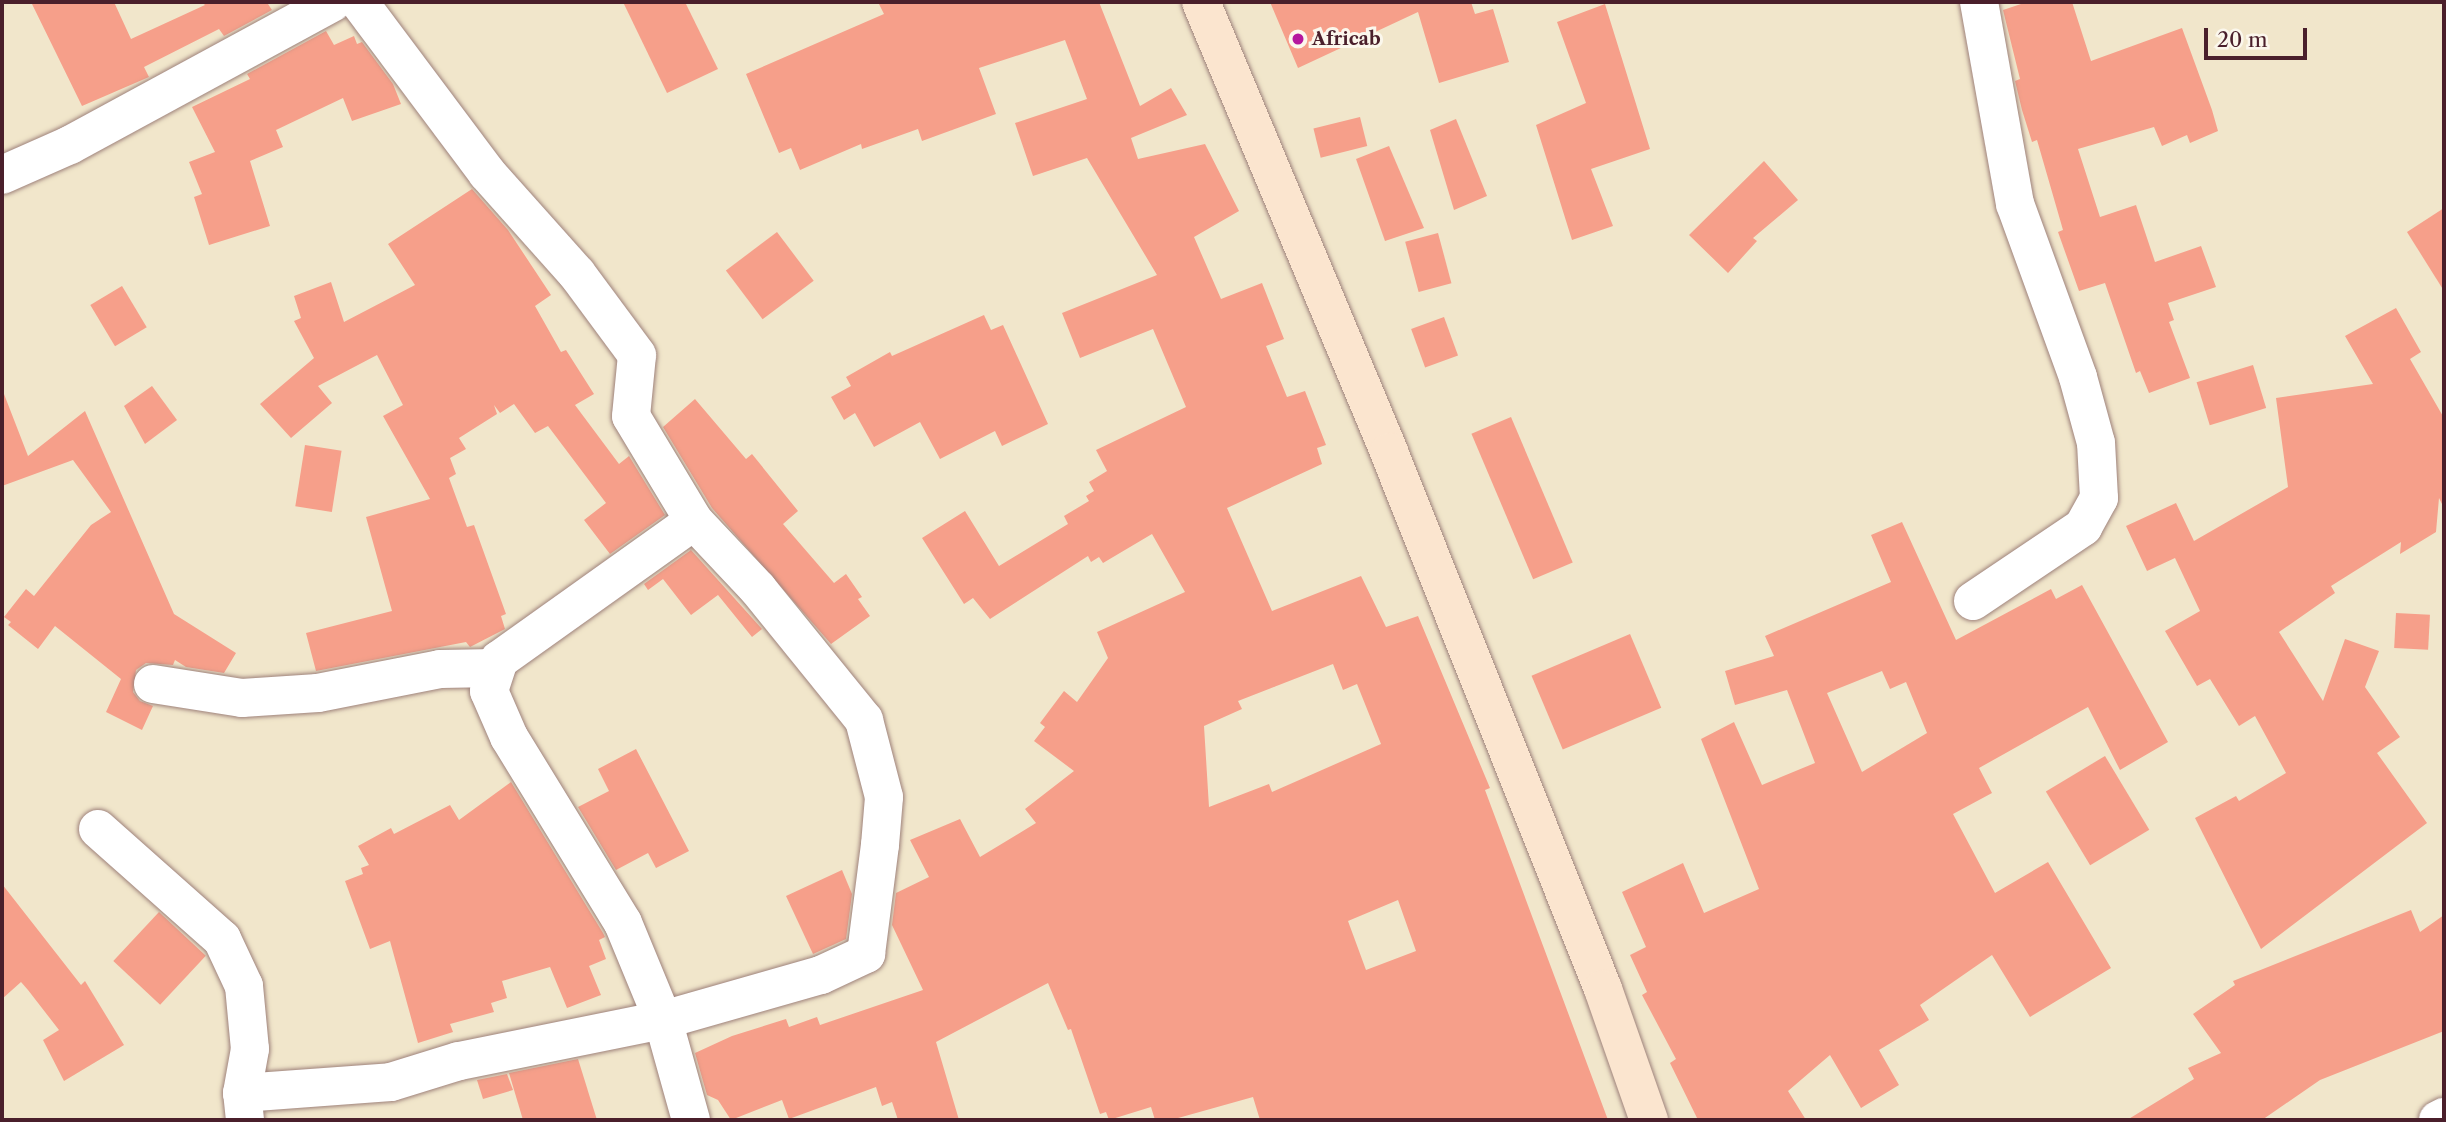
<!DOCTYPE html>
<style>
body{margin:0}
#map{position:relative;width:2446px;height:1122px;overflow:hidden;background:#f1e6cb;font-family:"Libre Caslon Text",serif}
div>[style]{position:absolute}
.building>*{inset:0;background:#f69f8a;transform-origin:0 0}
.roads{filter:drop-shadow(0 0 2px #9e827b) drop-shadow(0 0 2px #9e827b)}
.minor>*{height:38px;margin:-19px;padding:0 19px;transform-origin:19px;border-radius:19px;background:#fff}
.tertiary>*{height:38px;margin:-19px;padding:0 19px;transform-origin:19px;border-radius:19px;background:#fff}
.secondary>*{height:38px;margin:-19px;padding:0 19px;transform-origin:19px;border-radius:19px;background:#fbe5cf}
.dots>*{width:19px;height:19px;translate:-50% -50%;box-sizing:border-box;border:4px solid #fbf7ec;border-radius:50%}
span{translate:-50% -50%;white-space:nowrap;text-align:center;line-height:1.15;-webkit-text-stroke:6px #fbf7ec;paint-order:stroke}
.poi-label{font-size:18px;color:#4a1f2b;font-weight:700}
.left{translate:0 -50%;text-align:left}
.frame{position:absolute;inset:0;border:4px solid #4a1f2b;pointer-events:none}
.scale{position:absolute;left:2204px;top:28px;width:103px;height:32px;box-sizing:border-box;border:4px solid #4a1f2b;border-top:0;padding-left:9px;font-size:21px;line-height:24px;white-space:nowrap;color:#4a1f2b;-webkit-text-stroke:5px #fbf7ec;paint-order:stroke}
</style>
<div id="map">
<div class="building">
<i style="clip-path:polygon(31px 2px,114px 2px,131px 39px,205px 5px,202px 2px,272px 2px,268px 4px,272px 10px,224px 36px,219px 29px,144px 67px,149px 77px,82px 106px)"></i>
<i style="clip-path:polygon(623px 2px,685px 2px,718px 69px,667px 93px)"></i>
<i style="clip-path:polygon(evenodd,878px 2px,1099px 2px,1140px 106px,1171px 88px,1187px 115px,1131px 138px,1138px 159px,1205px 144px,1239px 211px,1194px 237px,1221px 299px,1262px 283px,1284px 339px,1266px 346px,1287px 397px,1305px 391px,1326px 445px,1317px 448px,1322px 464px,1227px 508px,1272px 611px,1361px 576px,1386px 627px,1418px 616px,1490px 788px,1485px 790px,1608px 1120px,1260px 1120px,1253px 1097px,1171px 1120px,1155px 1120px,1151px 1107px,1109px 1120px,1106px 1112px,1100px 1114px,1071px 1029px,1068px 1030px,1048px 983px,936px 1042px,959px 1120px,898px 1120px,892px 1102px,882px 1106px,876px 1087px,789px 1119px,782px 1100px,731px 1120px,718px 1100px,707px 1095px,695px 1053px,732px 1036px,786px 1019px,789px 1027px,817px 1017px,820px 1025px,923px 990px,892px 925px,896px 893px,929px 877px,910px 840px,960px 819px,980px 857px,1036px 823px,1025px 809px,1074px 771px,1034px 741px,1045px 727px,1040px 723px,1064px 691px,1077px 702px,1108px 658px,1097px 632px,1185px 592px,1152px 534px,1103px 563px,1099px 557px,1091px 562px,1088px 556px,990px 619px,973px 598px,964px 604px,922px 538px,965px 511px,999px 566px,1068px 524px,1064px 516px,1089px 501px,1086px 496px,1094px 491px,1089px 482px,1107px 471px,1096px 450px,1186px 407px,1153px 329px,1080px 358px,1062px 313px,1157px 275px,1087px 158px,1033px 176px,1015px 123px,1087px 99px,1065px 40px,979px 68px,996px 114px,922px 141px,918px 129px,862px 149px,861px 144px,800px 170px,791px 148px,779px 153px,746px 74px,884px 14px,878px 2px,1333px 664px,1343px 690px,1357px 684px,1381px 744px,1272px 792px,1269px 784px,1209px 807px,1204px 726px,1242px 709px,1238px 701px,1333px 664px,878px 2px,1398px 900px,1416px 951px,1366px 970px,1348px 921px,1398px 900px)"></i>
<i style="clip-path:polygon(1270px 2px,1471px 2px,1475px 14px,1493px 9px,1509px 62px,1439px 83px,1418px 12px,1298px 68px)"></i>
<i style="clip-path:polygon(2027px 2px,2072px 2px,2091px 61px,2182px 28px,2212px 110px,2218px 131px,2190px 143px,2187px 135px,2162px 146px,2154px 127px,2078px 149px,2100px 217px,2136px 205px,2155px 262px,2201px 246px,2216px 287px,2168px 303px,2174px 320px,2169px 322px,2190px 378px,2149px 393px,2140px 371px,2136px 373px,2105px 283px,2079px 291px,2058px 232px,2063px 230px,2037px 140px,2032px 142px,2022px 110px,2015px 81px,2020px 79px,2003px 10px)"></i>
<i style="clip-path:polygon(1605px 4px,1650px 149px,1591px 169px,1613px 226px,1572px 240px,1536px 125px,1586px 103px,1557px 22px)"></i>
<i style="clip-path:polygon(326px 31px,334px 45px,354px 36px,357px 44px,362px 42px,393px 84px,401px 104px,352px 121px,343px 98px,276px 130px,283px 147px,250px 161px,270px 226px,209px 245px,194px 197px,202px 194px,189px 162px,215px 152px,192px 107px,250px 79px,247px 74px)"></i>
<i style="left:1360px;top:117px;width:30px;height:48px;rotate:76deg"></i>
<i style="clip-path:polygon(1456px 119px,1487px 196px,1454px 210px,1430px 130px)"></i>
<i style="clip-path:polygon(1389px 146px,1424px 228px,1385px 241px,1356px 159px)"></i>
<i style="clip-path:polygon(1764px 161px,1798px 200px,1753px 238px,1757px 241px,1728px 273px,1689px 235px)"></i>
<i style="clip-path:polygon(472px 189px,508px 230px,551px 295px,535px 306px,561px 352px,566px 350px,594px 394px,575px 405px,619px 464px,629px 456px,665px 515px,610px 554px,584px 520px,606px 503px,548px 426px,535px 433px,514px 404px,500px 413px,494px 405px,497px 414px,459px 438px,466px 449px,450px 458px,456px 474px,449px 478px,467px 527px,474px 525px,506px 614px,501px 616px,505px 629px,470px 647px,466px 642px,316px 671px,306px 633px,392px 611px,366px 517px,430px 499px,383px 416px,403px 405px,377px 355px,318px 386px,332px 403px,291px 438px,260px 404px,314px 358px,294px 321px,301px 318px,294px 296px,331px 282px,344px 322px,415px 285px,388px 244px)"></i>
<i style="clip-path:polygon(2444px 208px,2444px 291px,2407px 232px)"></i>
<i style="left:777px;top:232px;width:61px;height:64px;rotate:53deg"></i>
<i style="left:1438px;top:233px;width:52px;height:34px;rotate:75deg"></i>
<i style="left:122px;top:286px;width:48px;height:37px;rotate:59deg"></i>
<i style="clip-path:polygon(2396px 308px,2421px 352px,2410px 359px,2444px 418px,2444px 508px,2439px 498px,2436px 532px,2400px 554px,2401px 542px,2331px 586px,2335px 593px,2279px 632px,2323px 701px,2345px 639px,2379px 651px,2365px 687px,2400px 737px,2377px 753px,2427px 823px,2261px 949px,2195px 818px,2236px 796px,2239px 801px,2286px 773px,2255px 716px,2239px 726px,2210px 679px,2197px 686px,2165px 631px,2200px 611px,2175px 558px,2147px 571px,2126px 526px,2176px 503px,2194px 541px,2288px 487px,2276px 398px,2373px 384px,2345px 336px)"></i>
<i style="clip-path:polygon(984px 315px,991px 330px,1003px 325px,1048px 424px,1002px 446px,995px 431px,940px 459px,920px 422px,874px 447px,855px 413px,844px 420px,831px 397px,851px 386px,846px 377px,890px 352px,892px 356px)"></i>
<i style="left:1444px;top:317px;width:41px;height:35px;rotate:70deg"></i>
<i style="left:2253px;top:365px;width:45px;height:59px;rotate:73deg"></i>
<i style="clip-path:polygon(152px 386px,177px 420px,145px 444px,124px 406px)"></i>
<i style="clip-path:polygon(4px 394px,28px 456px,85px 411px,174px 614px,236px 653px,224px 673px,186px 667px,175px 660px,173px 665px,146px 663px,136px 670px,133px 692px,140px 701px,153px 706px,142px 730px,106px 712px,121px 679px,55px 626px,38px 649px,8px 625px,11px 622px,4px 617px,26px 589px,34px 596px,91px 525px,111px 512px,73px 460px,2px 486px)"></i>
<i style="clip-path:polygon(695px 399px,746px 459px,752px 454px,798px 511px,783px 524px,834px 583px,846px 574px,862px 597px,858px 599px,870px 616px,831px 644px,712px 508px,663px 427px)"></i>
<i style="left:1511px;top:417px;width:158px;height:43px;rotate:67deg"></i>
<i style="left:305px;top:445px;width:37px;height:62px;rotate:9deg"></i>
<i style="clip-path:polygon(evenodd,1902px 522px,1956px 640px,2051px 589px,2056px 599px,2082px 585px,2168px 742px,2120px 770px,2088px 707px,1979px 768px,1992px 793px,1953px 814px,1995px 893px,2048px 862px,2111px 968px,2030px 1017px,1992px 955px,1920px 1005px,1929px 1020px,1879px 1050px,1899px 1085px,1861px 1108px,1830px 1055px,1788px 1091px,1806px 1120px,1698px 1120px,1670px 1063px,1676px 1059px,1642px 995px,1647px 992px,1630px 955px,1646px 947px,1622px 892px,1683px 863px,1704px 913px,1759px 889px,1701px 739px,1734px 722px,1762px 785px,1815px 763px,1787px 690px,1735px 705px,1725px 671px,1774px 656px,1765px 636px,1891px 582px,1871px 535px,1902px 522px,1882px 671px,1890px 689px,1906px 682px,1927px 733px,1862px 772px,1827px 693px,1882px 671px)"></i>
<i style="clip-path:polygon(691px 550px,762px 629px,752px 637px,718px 595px,691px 615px,663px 579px,648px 590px,644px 584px)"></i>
<i style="left:2396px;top:613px;width:34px;height:35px;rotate:3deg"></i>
<i style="left:1630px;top:634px;width:80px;height:107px;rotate:67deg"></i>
<i style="clip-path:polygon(636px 749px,689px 851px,656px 868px,648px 853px,616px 870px,578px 807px,609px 791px,598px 769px)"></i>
<i style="left:2105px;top:756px;width:86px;height:69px;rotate:59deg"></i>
<i style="clip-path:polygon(511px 782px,603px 933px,605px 937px,599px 940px,606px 959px,589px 966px,601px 995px,567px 1008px,550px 967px,502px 981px,507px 998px,491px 1003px,494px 1012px,450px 1024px,453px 1032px,418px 1043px,390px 941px,370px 949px,345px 881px,363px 874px,361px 868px,369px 865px,358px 846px,391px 828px,394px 834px,450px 805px,459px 820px)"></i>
<i style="clip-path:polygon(842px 870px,852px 894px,846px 939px,813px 954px,786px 896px)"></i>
<i style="clip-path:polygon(2px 884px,81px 985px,85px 981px,124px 1045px,64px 1081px,43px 1040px,59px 1030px,28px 990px,21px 982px,2px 999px)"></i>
<i style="clip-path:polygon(2411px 910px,2420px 932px,2444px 915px,2444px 1031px,2320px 1080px,2262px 1120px,2127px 1120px,2194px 1079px,2188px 1068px,2221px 1053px,2193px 1014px,2235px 985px,2233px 981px)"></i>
<i style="left:159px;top:912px;width:64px;height:67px;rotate:43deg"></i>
<i style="clip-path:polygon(578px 1059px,597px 1120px,523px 1120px,509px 1073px)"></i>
<i style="clip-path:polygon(507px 1074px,513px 1090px,483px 1099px,477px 1080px)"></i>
</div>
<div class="roads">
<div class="minor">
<i style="left:2px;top:175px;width:74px;rotate:-23.8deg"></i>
<i style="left:70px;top:145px;width:299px;rotate:-28.5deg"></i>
<i style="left:1973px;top:601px;width:133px;rotate:-33.9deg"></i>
<i style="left:2083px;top:527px;width:33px;rotate:-61deg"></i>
<i style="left:2099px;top:498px;width:55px;rotate:-93.1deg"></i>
<i style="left:2096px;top:443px;width:68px;rotate:-105.3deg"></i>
<i style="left:2078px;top:377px;width:184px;rotate:-110deg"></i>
<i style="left:2015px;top:204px;width:205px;rotate:-100.1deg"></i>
<i style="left:153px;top:684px;width:90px;rotate:8.9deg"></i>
<i style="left:242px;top:698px;width:76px;rotate:-3.8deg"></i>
<i style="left:318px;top:693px;width:124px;rotate:-11.1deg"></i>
<i style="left:440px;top:669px;width:56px;rotate:-1deg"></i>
<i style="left:98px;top:829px;width:166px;rotate:41.6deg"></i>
<i style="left:222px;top:939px;width:52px;rotate:64.9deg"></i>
<i style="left:244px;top:986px;width:63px;rotate:84.6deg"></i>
<i style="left:250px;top:1049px;width:45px;rotate:100.3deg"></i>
<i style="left:245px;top:1120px;width:27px;rotate:-96deg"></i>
<i style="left:242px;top:1093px;width:149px;rotate:-4.2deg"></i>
<i style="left:391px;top:1082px;width:71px;rotate:-17.2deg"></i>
<i style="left:459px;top:1061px;width:208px;rotate:-11.4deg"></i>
<i style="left:663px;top:1020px;width:164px;rotate:-15.9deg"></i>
<i style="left:821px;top:975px;width:50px;rotate:-25deg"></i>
<i style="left:866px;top:954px;width:110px;rotate:-82.7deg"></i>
<i style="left:880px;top:845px;width:48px;rotate:-85.2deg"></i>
<i style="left:884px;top:797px;width:80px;rotate:-104.6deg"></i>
<i style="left:864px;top:720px;width:169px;rotate:-129deg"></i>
<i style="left:758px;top:589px;width:93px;rotate:-133.3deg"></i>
<i style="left:694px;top:521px;width:122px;rotate:-121deg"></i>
<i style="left:631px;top:416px;width:61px;rotate:-84.4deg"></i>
<i style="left:637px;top:355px;width:101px;rotate:-126.5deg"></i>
<i style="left:577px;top:274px;width:135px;rotate:-131.7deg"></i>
<i style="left:487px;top:173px;width:214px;rotate:-126.8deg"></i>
<i style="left:691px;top:1120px;width:104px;rotate:-105.6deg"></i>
<i style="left:663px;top:1020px;width:105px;rotate:-112.4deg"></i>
<i style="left:623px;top:923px;width:218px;rotate:-121.5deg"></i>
<i style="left:509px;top:737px;width:50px;rotate:-113.5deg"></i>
<i style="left:489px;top:691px;width:33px;rotate:-72deg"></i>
<i style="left:499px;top:660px;width:239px;rotate:-35.5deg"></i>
</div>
<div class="tertiary">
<i style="left:2438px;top:1120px;width:7px;rotate:-27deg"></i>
</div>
<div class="secondary">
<i style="left:1201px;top:2px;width:488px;rotate:67.3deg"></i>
<i style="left:1389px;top:452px;width:578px;rotate:68.27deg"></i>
<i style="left:1603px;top:989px;width:139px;rotate:70.7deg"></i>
</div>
</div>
<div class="dots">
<i style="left:1298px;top:39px;background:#b5179e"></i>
</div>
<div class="poi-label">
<span class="left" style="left:1312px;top:39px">Africab</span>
</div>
<div class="frame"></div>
<div class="scale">20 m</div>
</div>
